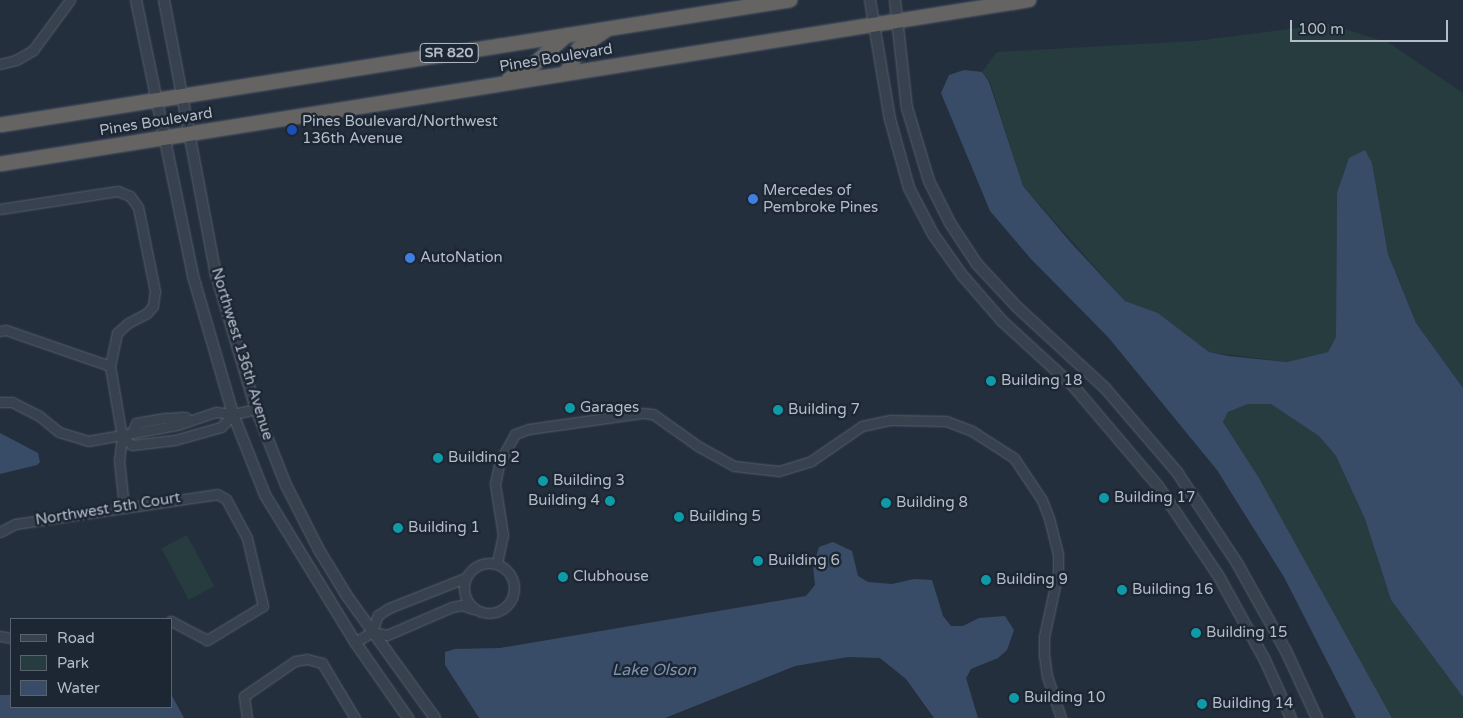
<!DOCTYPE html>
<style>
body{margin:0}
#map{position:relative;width:1463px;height:718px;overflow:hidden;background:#242f3e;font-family:"Varela Round",sans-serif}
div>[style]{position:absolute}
.green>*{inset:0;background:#263c3f;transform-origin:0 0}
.water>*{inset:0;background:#394c67}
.roads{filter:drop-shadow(0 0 1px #565f6c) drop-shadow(0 0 1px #565f6c)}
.minor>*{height:9px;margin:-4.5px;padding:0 4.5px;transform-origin:4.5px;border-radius:4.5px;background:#38414e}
.minor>.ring{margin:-4.5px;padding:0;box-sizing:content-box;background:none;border:9px solid #38414e;border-radius:50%}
.tertiary>*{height:10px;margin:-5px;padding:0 5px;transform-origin:5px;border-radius:5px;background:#38414e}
.trunk>*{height:14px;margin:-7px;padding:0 7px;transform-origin:7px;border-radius:7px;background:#656462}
.dots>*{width:14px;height:14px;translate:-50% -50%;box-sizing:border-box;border:2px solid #1d2633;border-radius:50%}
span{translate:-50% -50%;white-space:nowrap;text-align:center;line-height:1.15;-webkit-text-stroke:5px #1d2633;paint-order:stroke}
.shield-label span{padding:1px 4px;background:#1d2633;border:1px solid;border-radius:4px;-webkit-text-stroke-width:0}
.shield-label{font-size:14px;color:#b4bcc9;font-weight:700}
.street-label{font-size:15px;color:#b4bcc9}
.poi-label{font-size:15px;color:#b4bcc9}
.left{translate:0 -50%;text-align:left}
.right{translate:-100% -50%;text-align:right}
.water-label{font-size:16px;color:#7c92b1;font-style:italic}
.legend{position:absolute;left:10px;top:618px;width:162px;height:90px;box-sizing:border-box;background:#1d2633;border:1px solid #59626f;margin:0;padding:6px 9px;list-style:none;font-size:15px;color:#b4bcc9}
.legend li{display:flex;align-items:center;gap:10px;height:25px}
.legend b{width:25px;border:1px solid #59626f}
.scale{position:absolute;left:1290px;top:20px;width:158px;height:22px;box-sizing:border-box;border:2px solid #b4bcc9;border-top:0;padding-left:6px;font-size:15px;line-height:18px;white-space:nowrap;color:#b4bcc9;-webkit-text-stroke:4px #1d2633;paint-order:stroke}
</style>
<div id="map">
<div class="green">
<i style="clip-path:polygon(1329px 24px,1389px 43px,1463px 93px,1463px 388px,1416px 323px,1388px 254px,1372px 163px,1337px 193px,1336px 337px,1328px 352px,1287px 362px,1209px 352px,1158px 313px,1125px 301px,1023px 186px,990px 82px,982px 72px,997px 52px,1195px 41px)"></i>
<i style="clip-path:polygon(1248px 404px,1271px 404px,1319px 436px,1336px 456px,1365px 519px,1391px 600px,1463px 697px,1463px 718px,1392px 718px,1259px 478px,1223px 422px,1228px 412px)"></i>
<i style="left:187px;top:535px;width:58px;height:29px;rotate:62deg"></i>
</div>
<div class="water">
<i style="clip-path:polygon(964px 70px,982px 72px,989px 82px,1023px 186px,1072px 244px,1125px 301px,1158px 313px,1209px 352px,1228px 356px,1287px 362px,1328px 352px,1336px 337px,1337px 193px,1349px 158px,1365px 150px,1372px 163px,1388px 254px,1416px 323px,1463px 388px,1463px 697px,1391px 600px,1365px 519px,1336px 456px,1319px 436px,1271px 404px,1248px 404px,1228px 412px,1223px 422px,1259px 478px,1392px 718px,1356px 718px,1284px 577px,1217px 470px,1108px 337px,1031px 259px,990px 211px,941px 93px,949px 75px)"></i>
<i style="clip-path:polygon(0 433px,38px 453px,40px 462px,37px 465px,0 474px)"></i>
<i style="clip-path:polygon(833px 542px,852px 551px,858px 576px,868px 582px,892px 584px,914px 579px,932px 580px,943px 616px,951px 626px,963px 626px,979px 618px,1005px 616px,1014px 630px,1007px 650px,998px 658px,971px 669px,966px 678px,978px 718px,934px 718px,906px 679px,880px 658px,848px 657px,795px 666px,665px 718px,479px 718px,445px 665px,445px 652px,455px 649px,500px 648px,806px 596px,815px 585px,813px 566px,819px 547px)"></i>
<i style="clip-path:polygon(171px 694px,184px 718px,0 718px,0 695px,11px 695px,11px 707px,171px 707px)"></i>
</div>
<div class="roads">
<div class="minor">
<i style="left:0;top:64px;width:16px;rotate:-14deg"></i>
<i style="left:16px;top:60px;width:20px;rotate:-30deg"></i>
<i style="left:33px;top:50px;width:62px;rotate:-53.5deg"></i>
<i style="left:0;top:209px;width:119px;rotate:-8.7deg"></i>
<i style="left:118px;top:191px;width:13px;rotate:23deg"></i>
<i style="left:130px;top:196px;width:14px;rotate:54deg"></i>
<i style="left:138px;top:207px;width:86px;rotate:78.6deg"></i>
<i style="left:155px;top:291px;width:15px;rotate:98deg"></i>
<i style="left:153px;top:306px;width:9px;rotate:131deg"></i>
<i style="left:147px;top:313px;width:21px;rotate:152deg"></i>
<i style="left:128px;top:323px;width:15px;rotate:138deg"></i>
<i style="left:117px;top:333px;width:34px;rotate:102deg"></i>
<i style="left:110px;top:366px;width:72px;rotate:80.4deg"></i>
<i style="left:122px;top:437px;width:23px;rotate:97deg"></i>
<i style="left:119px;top:460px;width:47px;rotate:83.9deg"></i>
<i style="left:0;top:331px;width:6px;rotate:-9deg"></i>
<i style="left:6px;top:330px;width:110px;rotate:19.1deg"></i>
<i style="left:0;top:402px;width:12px"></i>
<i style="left:12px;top:402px;width:29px;rotate:27deg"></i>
<i style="left:38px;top:415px;width:27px;rotate:39deg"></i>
<i style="left:59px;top:432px;width:30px;rotate:17deg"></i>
<i style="left:88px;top:441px;width:90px;rotate:-10.2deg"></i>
<i style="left:177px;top:425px;width:41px;rotate:-18.4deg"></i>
<i style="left:216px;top:412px;width:17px;rotate:7deg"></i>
<i style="left:233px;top:414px;width:24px;rotate:-12deg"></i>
<i style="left:132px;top:433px;width:11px;rotate:-68deg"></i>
<i style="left:136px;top:423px;width:29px;rotate:-10deg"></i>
<i style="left:165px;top:418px;width:20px;rotate:-3deg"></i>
<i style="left:185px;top:417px;width:6px;rotate:39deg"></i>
<i style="left:122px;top:437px;width:13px;rotate:39deg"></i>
<i style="left:132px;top:445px;width:43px;rotate:-6.6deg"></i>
<i style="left:175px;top:440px;width:48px;rotate:-15.8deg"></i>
<i style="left:221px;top:427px;width:18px;rotate:-47deg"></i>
<i style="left:0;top:532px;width:17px;rotate:-28deg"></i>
<i style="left:15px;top:524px;width:204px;rotate:-8.4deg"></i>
<i style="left:217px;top:494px;width:10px;rotate:29deg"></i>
<i style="left:226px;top:499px;width:44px;rotate:61.7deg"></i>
<i style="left:247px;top:538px;width:70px;rotate:76.8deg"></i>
<i style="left:263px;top:606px;width:66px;rotate:148.7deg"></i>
<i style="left:207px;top:640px;width:41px;rotate:-152.2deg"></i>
<i class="ring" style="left:464px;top:563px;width:41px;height:41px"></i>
<i style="left:497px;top:563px;width:29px;rotate:-78deg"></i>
<i style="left:503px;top:535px;width:52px;rotate:-98.9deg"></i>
<i style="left:495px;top:484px;width:24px;rotate:-78deg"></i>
<i style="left:500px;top:461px;width:31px;rotate:-61deg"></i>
<i style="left:515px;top:434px;width:15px;rotate:-20deg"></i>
<i style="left:529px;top:429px;width:114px;rotate:-8.1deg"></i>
<i style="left:642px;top:413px;width:11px;rotate:5deg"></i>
<i style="left:653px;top:414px;width:55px;rotate:35.4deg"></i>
<i style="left:698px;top:446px;width:41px;rotate:29.1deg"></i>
<i style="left:734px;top:466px;width:45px;rotate:6.3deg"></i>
<i style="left:779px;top:471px;width:34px;rotate:-17deg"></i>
<i style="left:811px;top:461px;width:62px;rotate:-34.5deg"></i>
<i style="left:862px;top:426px;width:29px;rotate:-12deg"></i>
<i style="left:890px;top:420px;width:56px;rotate:1deg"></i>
<i style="left:946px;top:421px;width:28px;rotate:21deg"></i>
<i style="left:972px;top:431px;width:50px;rotate:32.7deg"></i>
<i style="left:1014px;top:458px;width:50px;rotate:56.3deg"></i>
<i style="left:1042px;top:500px;width:19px;rotate:69deg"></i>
<i style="left:1049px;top:518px;width:38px;rotate:76deg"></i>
<i style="left:1058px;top:555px;width:17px;rotate:90deg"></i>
<i style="left:1058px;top:572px;width:66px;rotate:102.2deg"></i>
<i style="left:1044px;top:637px;width:18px;rotate:90deg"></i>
<i style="left:1044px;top:655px;width:21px;rotate:82deg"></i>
<i style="left:1047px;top:676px;width:44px;rotate:71.6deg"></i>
<i style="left:372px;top:632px;width:15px;rotate:11deg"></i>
<i style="left:387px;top:635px;width:71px;rotate:-23.3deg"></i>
<i style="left:452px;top:607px;width:10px;rotate:-11deg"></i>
<i style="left:462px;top:605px;width:12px;rotate:20deg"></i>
<i style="left:0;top:636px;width:11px;rotate:10deg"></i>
<i style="left:355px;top:642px;width:20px;rotate:-30deg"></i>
<i style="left:372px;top:632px;width:18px;rotate:-71deg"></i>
<i style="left:378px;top:615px;width:13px;rotate:-32deg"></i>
<i style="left:389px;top:608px;width:82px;rotate:-21.5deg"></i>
<i style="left:247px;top:718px;width:22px;rotate:-98deg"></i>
<i style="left:244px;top:696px;width:62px;rotate:-34.5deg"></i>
<i style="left:295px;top:661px;width:12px;rotate:-9deg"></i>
<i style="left:307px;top:659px;width:16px;rotate:15deg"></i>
<i style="left:322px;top:663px;width:64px;rotate:59deg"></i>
</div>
<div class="tertiary">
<i style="left:136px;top:0;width:282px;rotate:78.3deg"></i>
<i style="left:193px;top:276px;width:144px;rotate:73.8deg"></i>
<i style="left:233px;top:414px;width:87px;rotate:68.4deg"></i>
<i style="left:265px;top:495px;width:172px;rotate:58.5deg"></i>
<i style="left:355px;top:642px;width:93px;rotate:55.1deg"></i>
<i style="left:164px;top:0;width:276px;rotate:79.3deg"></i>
<i style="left:215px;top:271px;width:144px;rotate:73.5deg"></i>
<i style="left:256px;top:409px;width:82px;rotate:68.5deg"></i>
<i style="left:286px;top:485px;width:73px;rotate:63.1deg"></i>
<i style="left:319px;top:550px;width:54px;rotate:58.7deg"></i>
<i style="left:347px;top:596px;width:150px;rotate:54.2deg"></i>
<i style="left:870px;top:0;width:121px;rotate:80.5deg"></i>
<i style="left:890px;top:119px;width:72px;rotate:74.6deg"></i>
<i style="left:909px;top:188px;width:52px;rotate:62.4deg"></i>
<i style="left:933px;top:234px;width:50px;rotate:54.7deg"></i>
<i style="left:962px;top:275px;width:61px;rotate:49deg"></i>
<i style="left:1002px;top:321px;width:99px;rotate:42.5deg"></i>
<i style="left:1075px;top:388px;width:128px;rotate:49.7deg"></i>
<i style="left:1158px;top:486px;width:107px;rotate:56deg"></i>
<i style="left:1218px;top:575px;width:97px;rotate:61.1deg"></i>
<i style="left:1265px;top:660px;width:64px;rotate:65.9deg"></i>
<i style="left:895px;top:0;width:109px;rotate:83.7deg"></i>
<i style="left:907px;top:108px;width:76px;rotate:73.2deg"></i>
<i style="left:929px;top:181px;width:47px;rotate:63.4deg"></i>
<i style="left:950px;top:223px;width:49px;rotate:56.6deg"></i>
<i style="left:977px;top:264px;width:59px;rotate:47.1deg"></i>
<i style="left:1017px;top:307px;width:120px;rotate:42.6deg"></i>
<i style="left:1105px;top:388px;width:111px;rotate:49.4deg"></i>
<i style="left:1177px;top:472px;width:109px;rotate:56.6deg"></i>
<i style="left:1237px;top:563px;width:101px;rotate:60.9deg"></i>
<i style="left:1286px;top:651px;width:74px;rotate:65.2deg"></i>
</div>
<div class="trunk">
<i style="left:567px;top:72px;width:25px;rotate:-64deg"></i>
<i style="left:578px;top:49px;width:32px;rotate:-34deg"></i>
<i style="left:509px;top:79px;width:28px;rotate:-30deg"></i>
<i style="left:533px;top:65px;width:45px;rotate:-41.4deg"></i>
<i style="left:0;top:125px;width:800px;rotate:-8.99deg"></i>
<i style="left:0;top:164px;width:1042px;rotate:-9.06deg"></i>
</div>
</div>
<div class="dots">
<i style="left:292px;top:130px;background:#1a4fb4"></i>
<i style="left:753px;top:199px;background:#3f7fe0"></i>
<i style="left:410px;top:258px;background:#3f7fe0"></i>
<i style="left:991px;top:381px;background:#0f9aa8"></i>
<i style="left:570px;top:408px;background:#0f9aa8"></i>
<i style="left:778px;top:410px;background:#0f9aa8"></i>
<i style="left:438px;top:458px;background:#0f9aa8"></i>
<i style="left:543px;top:481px;background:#0f9aa8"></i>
<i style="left:1104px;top:498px;background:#0f9aa8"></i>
<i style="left:610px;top:501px;background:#0f9aa8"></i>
<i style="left:886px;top:503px;background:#0f9aa8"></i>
<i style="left:679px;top:517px;background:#0f9aa8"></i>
<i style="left:398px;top:528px;background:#0f9aa8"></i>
<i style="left:758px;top:561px;background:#0f9aa8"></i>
<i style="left:563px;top:577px;background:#0f9aa8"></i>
<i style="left:986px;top:580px;background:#0f9aa8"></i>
<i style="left:1122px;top:590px;background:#0f9aa8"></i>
<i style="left:1196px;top:633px;background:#0f9aa8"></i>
<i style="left:1014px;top:698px;background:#0f9aa8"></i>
<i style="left:1202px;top:704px;background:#0f9aa8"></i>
</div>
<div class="shield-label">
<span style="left:449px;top:53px">SR 820</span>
</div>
<div class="street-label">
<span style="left:556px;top:58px;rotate:-9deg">Pines Boulevard</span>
<span style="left:156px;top:122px;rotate:-9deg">Pines Boulevard</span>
<span style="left:242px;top:354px;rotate:73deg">Northwest 136th Avenue</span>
<span style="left:108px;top:509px;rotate:-9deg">Northwest 5th Court</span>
</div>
<div class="poi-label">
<span class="left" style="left:302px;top:130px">Pines Boulevard/Northwest<br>136th Avenue</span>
<span class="left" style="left:763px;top:199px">Mercedes of<br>Pembroke Pines</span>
<span class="left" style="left:420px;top:258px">AutoNation</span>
<span class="left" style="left:1001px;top:381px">Building 18</span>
<span class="left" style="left:580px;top:408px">Garages</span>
<span class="left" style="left:788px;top:410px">Building 7</span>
<span class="left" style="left:448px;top:458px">Building 2</span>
<span class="left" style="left:553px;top:481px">Building 3</span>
<span class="left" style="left:1114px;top:498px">Building 17</span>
<span class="right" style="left:600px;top:501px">Building 4</span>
<span class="left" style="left:896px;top:503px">Building 8</span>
<span class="left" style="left:689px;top:517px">Building 5</span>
<span class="left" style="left:408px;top:528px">Building 1</span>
<span class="left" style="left:768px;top:561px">Building 6</span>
<span class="left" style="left:573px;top:577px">Clubhouse</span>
<span class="left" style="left:996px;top:580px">Building 9</span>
<span class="left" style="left:1132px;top:590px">Building 16</span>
<span class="left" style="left:1206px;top:633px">Building 15</span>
<span class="left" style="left:1024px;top:698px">Building 10</span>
<span class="left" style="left:1212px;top:704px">Building 14</span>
</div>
<div class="water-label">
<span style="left:654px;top:670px">Lake Olson</span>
</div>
<ul class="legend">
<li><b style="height:6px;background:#38414e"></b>Road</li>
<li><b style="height:14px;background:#263c3f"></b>Park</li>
<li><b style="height:14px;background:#394c67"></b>Water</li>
</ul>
<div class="scale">100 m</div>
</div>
